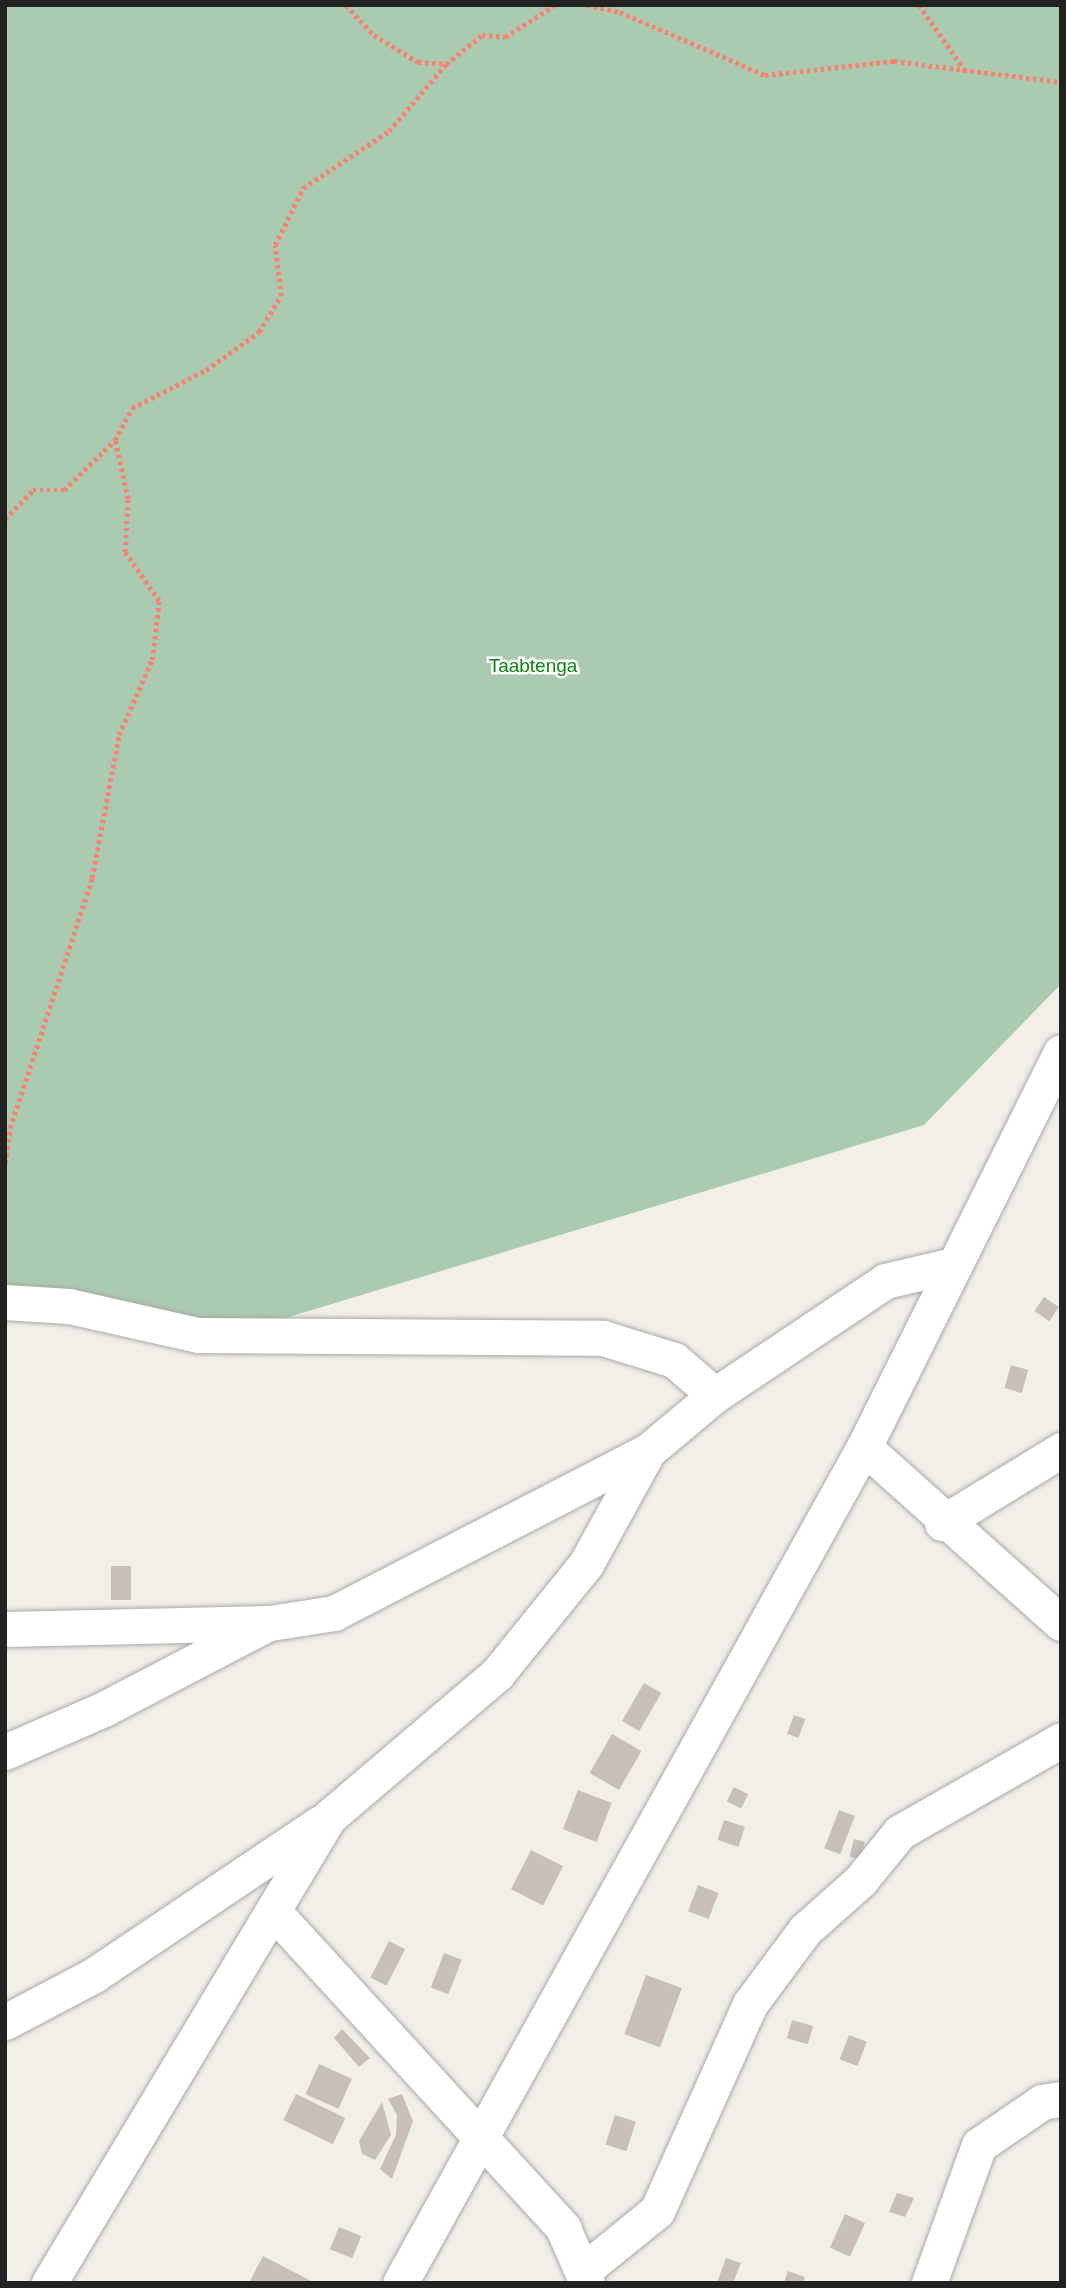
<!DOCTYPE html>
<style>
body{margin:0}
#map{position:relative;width:1066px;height:2288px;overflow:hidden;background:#f2efe9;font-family:Helvetica,sans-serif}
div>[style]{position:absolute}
.cemetery>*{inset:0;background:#aacbaf}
.building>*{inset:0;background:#c7bfb8;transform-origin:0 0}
.path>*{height:4.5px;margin-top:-2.25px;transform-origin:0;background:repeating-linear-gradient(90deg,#fa8072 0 3.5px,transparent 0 7px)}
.roads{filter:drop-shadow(0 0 2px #a9a9a9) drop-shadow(0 0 2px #a9a9a9)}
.street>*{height:35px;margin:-17.5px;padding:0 17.5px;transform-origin:17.5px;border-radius:17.5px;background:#fff}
span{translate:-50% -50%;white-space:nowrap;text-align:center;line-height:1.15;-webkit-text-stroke:5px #fff;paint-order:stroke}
.park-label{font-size:19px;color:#0c8416}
.frame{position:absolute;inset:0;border:7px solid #222;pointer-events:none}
</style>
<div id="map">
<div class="cemetery">
<i style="clip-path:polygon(5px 5px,1061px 5px,1061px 984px,924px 1125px,259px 1326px,5px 1314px)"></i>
</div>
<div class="building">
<i style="left:1044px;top:1297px;width:18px;height:17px;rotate:34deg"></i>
<i style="left:1011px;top:1365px;width:18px;height:24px;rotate:16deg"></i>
<i style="left:111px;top:1566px;width:20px;height:34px"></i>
<i style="left:644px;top:1683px;width:20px;height:44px;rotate:30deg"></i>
<i style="left:794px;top:1715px;width:12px;height:20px;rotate:20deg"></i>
<i style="left:612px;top:1734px;width:34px;height:45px;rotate:30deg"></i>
<i style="left:734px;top:1787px;width:16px;height:16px;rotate:27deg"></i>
<i style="left:578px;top:1790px;width:36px;height:42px;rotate:21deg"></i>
<i style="left:839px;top:1810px;width:17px;height:41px;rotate:21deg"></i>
<i style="left:724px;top:1820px;width:22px;height:21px;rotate:18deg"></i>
<i style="left:854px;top:1839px;width:11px;height:18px;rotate:15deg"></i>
<i style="left:531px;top:1850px;width:36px;height:44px;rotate:27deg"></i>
<i style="left:698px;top:1885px;width:22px;height:28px;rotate:21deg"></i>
<i style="left:389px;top:1941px;width:18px;height:41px;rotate:27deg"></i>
<i style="left:444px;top:1953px;width:19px;height:37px;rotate:21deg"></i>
<i style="left:646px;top:1975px;width:38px;height:63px;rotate:20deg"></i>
<i style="left:792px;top:2020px;width:22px;height:19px;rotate:16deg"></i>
<i style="clip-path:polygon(342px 2029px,370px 2058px,359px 2067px,334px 2038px)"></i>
<i style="left:849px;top:2035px;width:19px;height:26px;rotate:21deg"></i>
<i style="left:319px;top:2064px;width:36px;height:33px;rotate:24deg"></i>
<i style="left:296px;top:2094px;width:55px;height:29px;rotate:26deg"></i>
<i style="clip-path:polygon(402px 2094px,413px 2121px,392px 2179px,380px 2169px,396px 2135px,397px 2115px,388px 2099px)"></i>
<i style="clip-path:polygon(382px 2102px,391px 2135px,375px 2160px,362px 2154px,359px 2141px)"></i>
<i style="left:615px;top:2115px;width:22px;height:31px;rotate:18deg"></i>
<i style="clip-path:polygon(897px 2193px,914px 2198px,905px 2217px,889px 2212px)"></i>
<i style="left:845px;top:2214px;width:22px;height:37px;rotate:24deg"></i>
<i style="left:339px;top:2227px;width:24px;height:24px;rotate:22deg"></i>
<i style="clip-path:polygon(263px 2256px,315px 2283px,249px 2283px)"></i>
<i style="clip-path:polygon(726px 2258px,741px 2263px,733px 2283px,717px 2283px)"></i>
<i style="clip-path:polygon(788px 2271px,805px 2277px,803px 2283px,784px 2283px)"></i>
</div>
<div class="path">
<i style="left:346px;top:5px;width:41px;rotate:47deg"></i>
<i style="left:374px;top:35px;width:52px;rotate:31.5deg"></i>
<i style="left:418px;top:62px;width:28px;rotate:4deg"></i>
<i style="left:446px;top:64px;width:46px;rotate:-38.9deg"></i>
<i style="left:482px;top:35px;width:23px;rotate:5deg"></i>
<i style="left:505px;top:37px;width:59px;rotate:-32.6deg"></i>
<i style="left:587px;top:5px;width:34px;rotate:12deg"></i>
<i style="left:620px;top:12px;width:158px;rotate:23.5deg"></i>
<i style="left:765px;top:75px;width:130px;rotate:-6.2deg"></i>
<i style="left:894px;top:61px;width:168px;rotate:7.2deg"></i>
<i style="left:919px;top:5px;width:83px;rotate:54.8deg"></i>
<i style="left:5px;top:519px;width:40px;rotate:-46deg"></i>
<i style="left:33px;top:490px;width:31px"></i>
<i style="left:64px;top:490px;width:71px;rotate:-44.4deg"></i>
<i style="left:115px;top:440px;width:36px;rotate:-62deg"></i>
<i style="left:132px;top:408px;width:83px;rotate:-27.2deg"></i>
<i style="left:206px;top:370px;width:65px;rotate:-35.6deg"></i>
<i style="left:259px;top:332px;width:42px;rotate:-58.6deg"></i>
<i style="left:281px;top:296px;width:51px;rotate:-96.7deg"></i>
<i style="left:275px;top:245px;width:64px;rotate:-63.8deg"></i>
<i style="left:303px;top:188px;width:103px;rotate:-33.5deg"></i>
<i style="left:389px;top:131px;width:88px;rotate:-49.6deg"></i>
<i style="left:5px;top:1163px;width:35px;rotate:-82deg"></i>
<i style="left:10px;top:1128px;width:263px;rotate:-71.8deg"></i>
<i style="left:92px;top:878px;width:146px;rotate:-79.3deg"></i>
<i style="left:119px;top:735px;width:82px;rotate:-66.3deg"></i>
<i style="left:152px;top:660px;width:59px;rotate:-83.2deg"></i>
<i style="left:159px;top:601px;width:60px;rotate:-124.8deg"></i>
<i style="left:125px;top:552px;width:53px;rotate:-86.8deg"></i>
<i style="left:128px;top:499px;width:60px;rotate:-102.4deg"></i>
</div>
<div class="roads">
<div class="street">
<i style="left:5px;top:1302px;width:64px;rotate:3.6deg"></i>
<i style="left:69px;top:1306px;width:132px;rotate:12.7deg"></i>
<i style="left:198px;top:1335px;width:405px;rotate:0.4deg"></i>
<i style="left:603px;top:1338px;width:74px;rotate:17.2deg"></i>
<i style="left:674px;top:1360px;width:54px;rotate:40.5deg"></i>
<i style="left:864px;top:1447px;width:264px;rotate:41.8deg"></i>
<i style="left:942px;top:1523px;width:140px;rotate:-31.5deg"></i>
<i style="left:5px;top:1629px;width:265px;rotate:-1.3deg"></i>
<i style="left:270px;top:1623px;width:65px;rotate:-8.9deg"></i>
<i style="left:334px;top:1613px;width:353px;rotate:-27.3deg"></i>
<i style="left:5px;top:1752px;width:108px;rotate:-23.5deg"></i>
<i style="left:104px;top:1709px;width:179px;rotate:-27.6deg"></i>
<i style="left:273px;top:1911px;width:430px;rotate:47.5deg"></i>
<i style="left:563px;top:2228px;width:60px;rotate:66.4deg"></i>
<i style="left:5px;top:2022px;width:101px;rotate:-27.8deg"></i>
<i style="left:94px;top:1975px;width:272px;rotate:-33.9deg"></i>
<i style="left:583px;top:2271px;width:95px;rotate:-39deg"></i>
<i style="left:657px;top:2211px;width:227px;rotate:-65.8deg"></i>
<i style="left:750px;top:2004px;width:92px;rotate:-53.4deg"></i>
<i style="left:805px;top:1930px;width:74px;rotate:-41.7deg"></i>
<i style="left:860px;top:1881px;width:63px;rotate:-50.8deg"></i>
<i style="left:900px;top:1832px;width:185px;rotate:-29.7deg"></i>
<i style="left:49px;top:2283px;width:544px;rotate:-59deg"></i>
<i style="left:329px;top:1817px;width:221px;rotate:-40.4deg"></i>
<i style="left:497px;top:1674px;width:141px;rotate:-51deg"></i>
<i style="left:586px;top:1564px;width:129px;rotate:-61.2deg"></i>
<i style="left:648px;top:1451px;width:87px;rotate:-39.9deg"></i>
<i style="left:715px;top:1395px;width:205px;rotate:-33.8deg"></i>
<i style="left:885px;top:1281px;width:71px;rotate:-13.1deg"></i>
<i style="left:400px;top:2283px;width:956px;rotate:-60.97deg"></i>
<i style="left:864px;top:1447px;width:441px;rotate:-63.5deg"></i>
<i style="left:929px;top:2283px;width:147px;rotate:-70.1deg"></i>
<i style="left:979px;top:2145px;width:76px;rotate:-34.3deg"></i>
<i style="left:1042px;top:2102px;width:19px;rotate:-9deg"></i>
</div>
</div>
<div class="park-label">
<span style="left:533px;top:666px">Taabtenga</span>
</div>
<div class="frame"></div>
</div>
